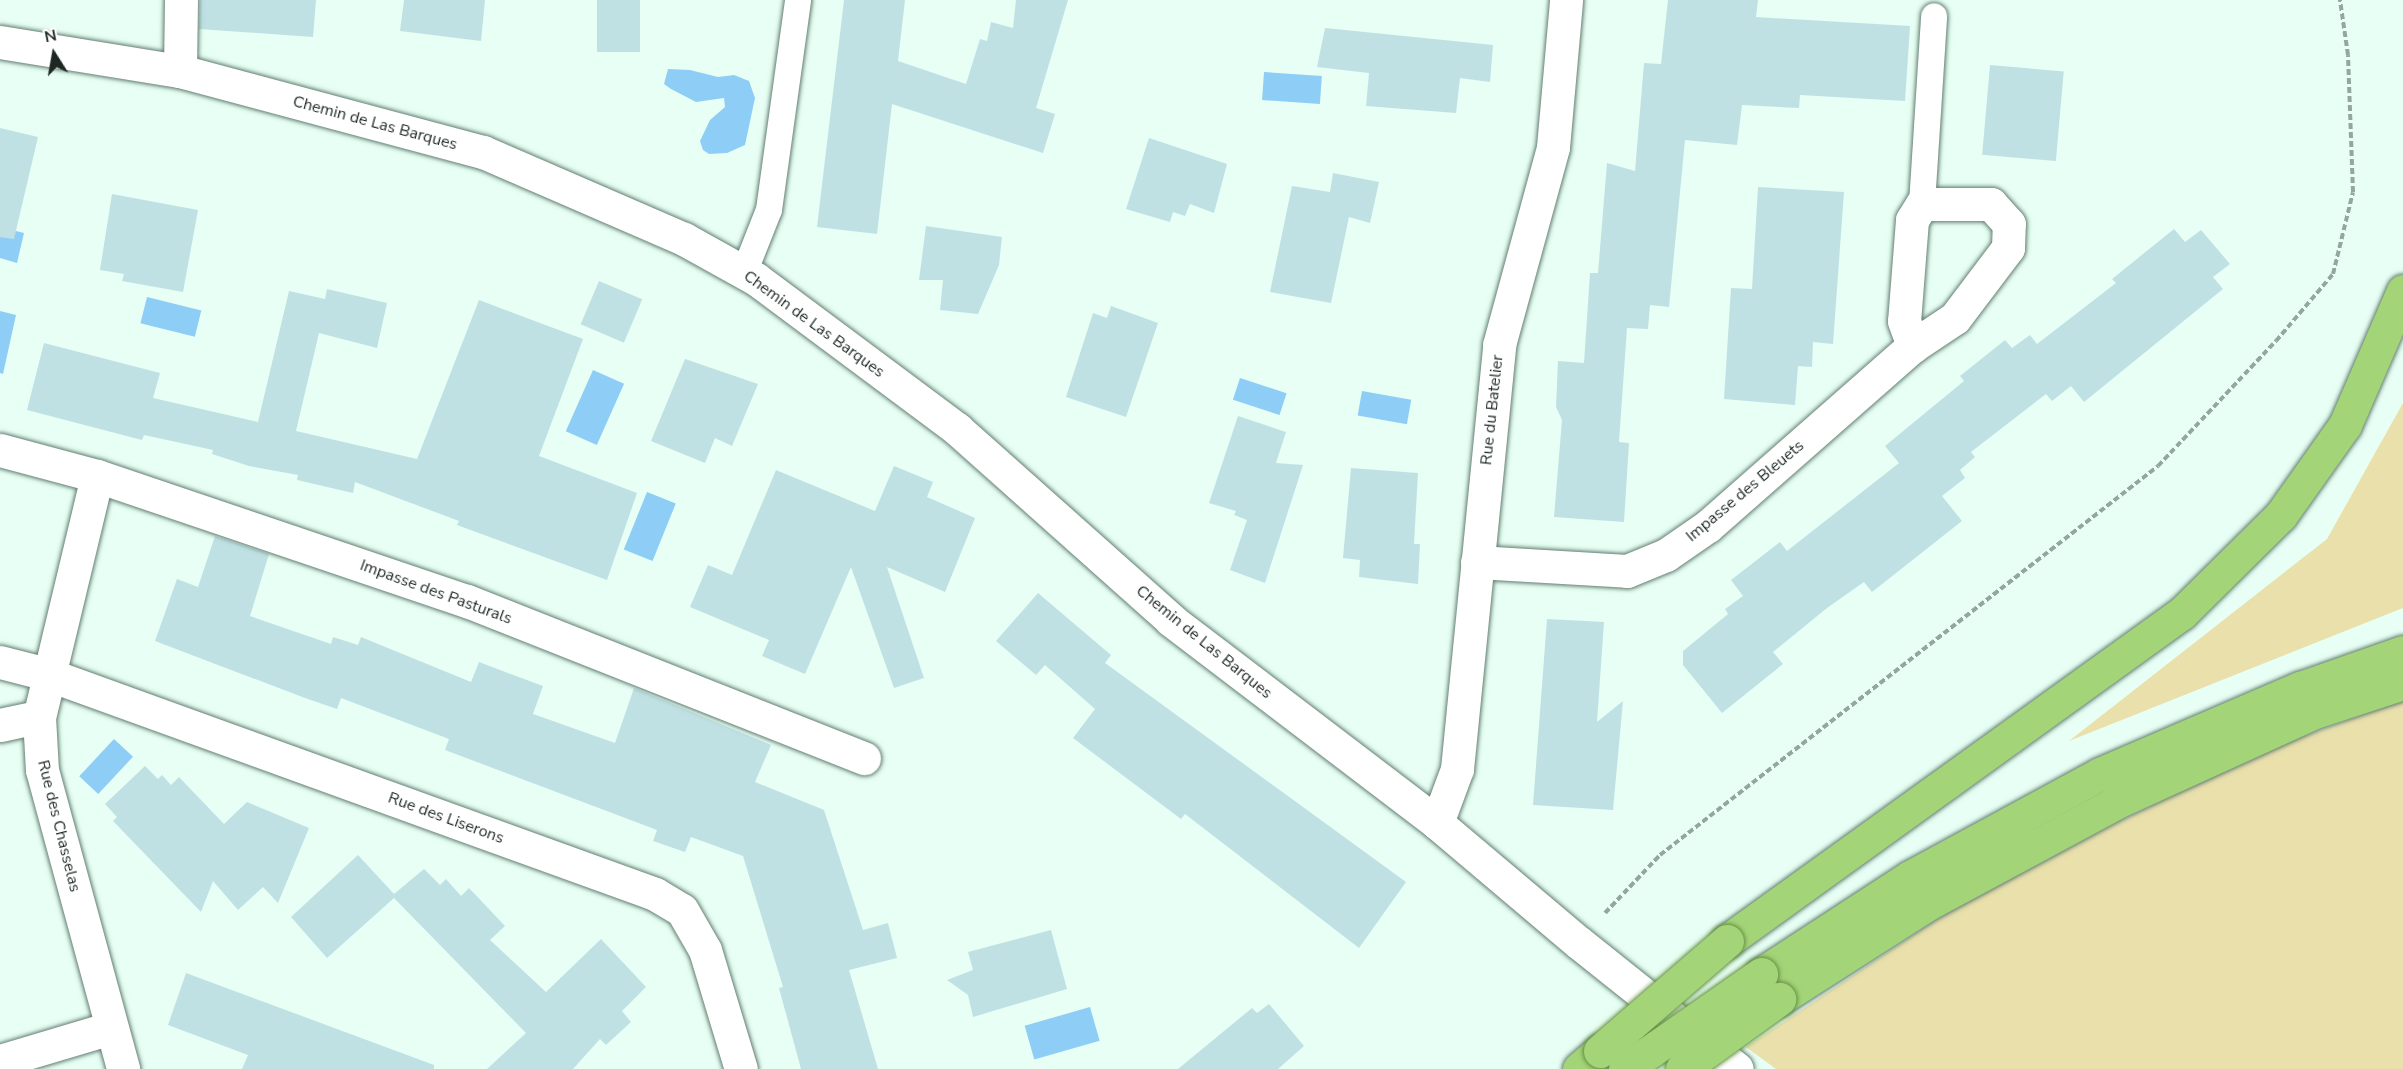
<!DOCTYPE html>
<style>
body{margin:0}
#map{position:relative;width:2403px;height:1069px;overflow:hidden;background:#e7fff4;font-family:"Nunito Sans",sans-serif}
div>[style]{position:absolute}
.green>*{inset:0;background:#eae0ac}
.water>*{inset:0;background:#8ecef6;transform-origin:0 0}
.building>*{inset:0;background:#c0e1e4;transform-origin:0 0}
.path>*{height:4px;margin-top:-2px;transform-origin:0;background:repeating-linear-gradient(90deg,#94a79e 0 6px,transparent 0 9px)}
.roads{filter:drop-shadow(0 0 2px #637e72) drop-shadow(0 0 2px #637e72)}
.service>*{height:26px;margin:-13px;padding:0 13px;transform-origin:13px;border-radius:13px;background:#fff}
.minor>*{height:33px;margin:-16.5px;padding:0 16.5px;transform-origin:16.5px;border-radius:16.5px;background:#fff}
.trunk>*{height:33px;margin:-16.5px;padding:0 16.5px;transform-origin:16.5px;border-radius:16.5px;background:#a3d477}
.bridges{filter:drop-shadow(0 0 2px #659144) drop-shadow(0 0 2px #659144)}
.trunk-bridge>*{height:33px;margin:-16.5px;padding:0 16.5px;transform-origin:16.5px;border-radius:16.5px;background:#a3d477}
span{translate:-50% -50%;white-space:nowrap;text-align:center;line-height:1.15;-webkit-text-stroke:6px #fff;paint-order:stroke}
.street-label{font-size:16px;color:#1d2823}
.north{position:absolute;left:24px;top:24px;width:60px;height:60px;-webkit-text-stroke:4px #fff;paint-order:stroke;rotate:349deg;font-size:16px;font-weight:700;line-height:24px;text-align:center;color:#1d2823}
.north::after{content:'';display:block;margin:auto;width:21px;height:27px;background:#1d2823;clip-path:polygon(50% 0,100% 100%,50% 72%,0 100%)}
</style>
<div id="map">
<div class="green">
<i style="clip-path:polygon(2403px 403px,2403px 608px,2069px 741px,2327px 539px)"></i>
<i style="clip-path:polygon(2403px 700px,2403px 1069px,1776px 1069px,1746px 1047px,1945px 914px,2112px 825px,2266px 750px)"></i>
</div>
<div class="water">
<i style="clip-path:polygon(668px 69px,690px 70px,718px 77px,734px 75px,749px 81px,755px 98px,745px 145px,727px 153px,709px 154px,703px 150px,700px 141px,710px 120px,725px 107px,724px 98px,696px 102px,671px 89px,664px 84px)"></i>
<i style="left:1264px;top:72px;width:58px;height:28px;rotate:4deg"></i>
<i style="clip-path:polygon(0 227px,24px 233px,17px 263px,0 258px)"></i>
<i style="left:147px;top:297px;width:56px;height:27px;rotate:14deg"></i>
<i style="clip-path:polygon(0 311px,16px 315px,3px 374px,0 373px)"></i>
<i style="left:593px;top:370px;width:34px;height:67px;rotate:24deg"></i>
<i style="left:1240px;top:378px;width:49px;height:23px;rotate:18deg"></i>
<i style="left:1362px;top:391px;width:50px;height:25px;rotate:10deg"></i>
<i style="left:647px;top:492px;width:31px;height:62px;rotate:22deg"></i>
<i style="left:114px;top:739px;width:26px;height:51px;rotate:43deg"></i>
<i style="left:1090px;top:1007px;width:35px;height:68px;rotate:74deg"></i>
</div>
<div class="building">
<i style="clip-path:polygon(200px 0,316px 0,313px 37px,199px 29px)"></i>
<i style="clip-path:polygon(404px 0,485px 0,481px 41px,400px 31px)"></i>
<i style="left:597px;top:0;width:43px;height:52px"></i>
<i style="clip-path:polygon(844px 0,905px 0,898px 61px,966px 84px,980px 39px,987px 41px,991px 22px,1013px 28px,1016px 0,1068px 0,1036px 108px,1055px 114px,1043px 153px,892px 104px,877px 234px,817px 227px)"></i>
<i style="clip-path:polygon(1668px 0,1758px 0,1756px 17px,1910px 26px,1905px 101px,1800px 95px,1799px 108px,1742px 105px,1737px 145px,1685px 140px,1669px 307px,1650px 305px,1648px 329px,1627px 328px,1619px 442px,1629px 443px,1624px 522px,1554px 517px,1562px 420px,1556px 407px,1558px 361px,1584px 363px,1590px 273px,1598px 273px,1607px 163px,1635px 171px,1644px 63px,1661px 64px)"></i>
<i style="clip-path:polygon(1325px 28px,1493px 45px,1490px 82px,1460px 78px,1456px 113px,1366px 106px,1369px 73px,1317px 67px)"></i>
<i style="left:1990px;top:65px;width:74px;height:90px;rotate:5deg"></i>
<i style="clip-path:polygon(0 128px,38px 137px,14px 239px,0 237px)"></i>
<i style="clip-path:polygon(1149px 138px,1227px 164px,1214px 213px,1190px 204px,1185px 216px,1173px 212px,1170px 222px,1126px 209px)"></i>
<i style="clip-path:polygon(1333px 173px,1379px 182px,1370px 223px,1349px 217px,1331px 303px,1270px 292px,1292px 186px,1330px 192px)"></i>
<i style="clip-path:polygon(1758px 187px,1844px 192px,1833px 344px,1813px 342px,1812px 367px,1798px 366px,1795px 405px,1724px 399px,1731px 288px,1752px 289px)"></i>
<i style="clip-path:polygon(112px 194px,198px 210px,183px 292px,122px 281px,124px 274px,100px 270px)"></i>
<i style="clip-path:polygon(926px 226px,1002px 237px,999px 265px,978px 314px,940px 310px,943px 280px,919px 280px)"></i>
<i style="clip-path:polygon(2174px 229px,2185px 242px,2201px 230px,2230px 264px,2213px 277px,2223px 289px,2084px 402px,2071px 386px,2052px 401px,2046px 394px,1971px 452px,1975px 457px,1960px 470px,1965px 478px,1942px 496px,1962px 521px,1872px 592px,1864px 582px,1827px 608px,1773px 652px,1783px 664px,1722px 713px,1683px 665px,1683px 651px,1728px 614px,1725px 609px,1743px 596px,1731px 580px,1780px 542px,1787px 551px,1899px 463px,1885px 446px,1964px 381px,1960px 376px,2005px 340px,2012px 348px,2030px 335px,2037px 344px,2116px 283px,2112px 279px)"></i>
<i style="left:599px;top:281px;width:47px;height:47px;rotate:23deg"></i>
<i style="clip-path:polygon(327px 289px,387px 303px,377px 348px,319px 333px,296px 431px,417px 459px,479px 300px,583px 339px,539px 456px,637px 493px,607px 580px,457px 525px,459px 521px,355px 482px,353px 493px,297px 480px,298px 475px,249px 466px,212px 454px,213px 450px,144px 435px,142px 440px,27px 410px,44px 343px,160px 373px,153px 398px,258px 422px,289px 291px,325px 299px)"></i>
<i style="clip-path:polygon(1111px 306px,1158px 323px,1126px 417px,1066px 397px,1093px 313px,1107px 318px)"></i>
<i style="clip-path:polygon(685px 359px,758px 384px,732px 446px,715px 438px,705px 463px,651px 441px)"></i>
<i style="clip-path:polygon(1238px 416px,1286px 432px,1276px 463px,1303px 465px,1265px 583px,1230px 570px,1247px 520px,1234px 515px,1236px 511px,1209px 503px)"></i>
<i style="clip-path:polygon(894px 466px,933px 482px,927px 497px,975px 518px,945px 592px,887px 567px,924px 678px,894px 688px,851px 567px,805px 674px,762px 656px,769px 640px,690px 607px,708px 565px,732px 575px,776px 470px,875px 511px)"></i>
<i style="clip-path:polygon(1351px 468px,1418px 473px,1414px 544px,1420px 544px,1418px 584px,1359px 577px,1360px 560px,1343px 558px)"></i>
<i style="clip-path:polygon(215px 536px,269px 554px,250px 616px,331px 644px,333px 637px,358px 645px,361px 637px,471px 682px,479px 662px,543px 686px,533px 714px,615px 743px,634px 688px,771px 745px,755px 782px,824px 810px,863px 930px,888px 923px,897px 958px,849px 970px,878px 1069px,801px 1069px,779px 988px,783px 987px,743px 856px,691px 837px,685px 852px,653px 841px,657px 830px,445px 750px,449px 739px,341px 698px,337px 709px,305px 698px,155px 641px,177px 579px,198px 587px)"></i>
<i style="clip-path:polygon(1038px 593px,1111px 655px,1105px 663px,1406px 882px,1359px 948px,1185px 814px,1181px 819px,1073px 738px,1095px 709px,1045px 665px,1036px 675px,996px 641px)"></i>
<i style="clip-path:polygon(1547px 619px,1604px 622px,1597px 722px,1623px 701px,1613px 810px,1533px 805px)"></i>
<i style="clip-path:polygon(145px 766px,158px 779px,162px 775px,171px 785px,179px 777px,224px 824px,247px 802px,309px 828px,278px 903px,263px 887px,238px 910px,213px 881px,201px 912px,113px 821px,117px 817px,105px 804px)"></i>
<i style="clip-path:polygon(358px 855px,394px 894px,424px 869px,440px 885px,446px 879px,461px 896px,469px 888px,505px 926px,490px 940px,546px 992px,601px 939px,646px 987px,622px 1011px,631px 1022px,606px 1045px,600px 1039px,573px 1069px,487px 1069px,526px 1033px,394px 898px,327px 958px,291px 917px)"></i>
<i style="clip-path:polygon(1051px 930px,1067px 989px,973px 1017px,968px 995px,947px 980px,973px 970px,968px 952px)"></i>
<i style="clip-path:polygon(186px 973px,434px 1065px,434px 1069px,242px 1069px,248px 1055px,168px 1025px)"></i>
<i style="clip-path:polygon(1269px 1004px,1304px 1046px,1278px 1069px,1178px 1069px,1252px 1008px,1257px 1013px)"></i>
</div>
<div class="path">
<i style="left:1605px;top:913px;width:80px;rotate:-46.5deg"></i>
<i style="left:1660px;top:855px;width:632px;rotate:-37.99deg"></i>
<i style="left:2158px;top:466px;width:172px;rotate:-46.7deg"></i>
<i style="left:2276px;top:341px;width:88px;rotate:-49.6deg"></i>
<i style="left:2333px;top:274px;width:84px;rotate:-76.3deg"></i>
<i style="left:2353px;top:192px;width:137px;rotate:-92.1deg"></i>
<i style="left:2348px;top:55px;width:56px;rotate:-98.3deg"></i>
</div>
<div class="roads">
<div class="service">
<i style="left:1922px;top:204px;width:188px;rotate:-86.3deg"></i>
<i style="left:744px;top:273px;width:68px;rotate:-68.4deg"></i>
<i style="left:769px;top:210px;width:212px;rotate:-82.1deg"></i>
</div>
<div class="minor">
<i style="left:0;top:42px;width:182px;rotate:9.2deg"></i>
<i style="left:180px;top:71px;width:314px;rotate:15deg"></i>
<i style="left:483px;top:152px;width:219px;rotate:23.4deg"></i>
<i style="left:684px;top:239px;width:82px;rotate:29.1deg"></i>
<i style="left:756px;top:279px;width:251px;rotate:36.7deg"></i>
<i style="left:957px;top:429px;width:287px;rotate:41.7deg"></i>
<i style="left:1171px;top:620px;width:335px;rotate:37.3deg"></i>
<i style="left:1437px;top:823px;width:185px;rotate:40.2deg"></i>
<i style="left:1578px;top:942px;width:203px;rotate:38.6deg"></i>
<i style="left:180px;top:71px;width:71px;rotate:-89.2deg"></i>
<i style="left:0;top:450px;width:100px;rotate:15deg"></i>
<i style="left:97px;top:476px;width:391px;rotate:18.7deg"></i>
<i style="left:467px;top:601px;width:427px;rotate:21.6deg"></i>
<i style="left:97px;top:476px;width:248px;rotate:103.5deg"></i>
<i style="left:39px;top:717px;width:53px;rotate:86.8deg"></i>
<i style="left:42px;top:770px;width:310px;rotate:74.8deg"></i>
<i style="left:1477px;top:562px;width:150px;rotate:3.4deg"></i>
<i style="left:1627px;top:571px;width:42px;rotate:-22.3deg"></i>
<i style="left:1666px;top:555px;width:51px;rotate:-34.6deg"></i>
<i style="left:1708px;top:526px;width:273px;rotate:-41.3deg"></i>
<i style="left:1913px;top:346px;width:50px;rotate:-33.7deg"></i>
<i style="left:1955px;top:318px;width:88px;rotate:-52.9deg"></i>
<i style="left:2008px;top:248px;width:24px;rotate:-88deg"></i>
<i style="left:2009px;top:224px;width:27px;rotate:-132deg"></i>
<i style="left:1991px;top:204px;width:69px;rotate:180deg"></i>
<i style="left:1922px;top:204px;width:19px;rotate:122deg"></i>
<i style="left:1912px;top:220px;width:101px;rotate:94.5deg"></i>
<i style="left:1904px;top:321px;width:27px;rotate:70deg"></i>
<i style="left:0;top:662px;width:49px;rotate:14.3deg"></i>
<i style="left:47px;top:674px;width:647px;rotate:19.89deg"></i>
<i style="left:655px;top:894px;width:31px;rotate:31deg"></i>
<i style="left:682px;top:910px;width:46px;rotate:60.1deg"></i>
<i style="left:705px;top:950px;width:124px;rotate:73.2deg"></i>
<i style="left:0;top:725px;width:40px;rotate:-12deg"></i>
<i style="left:1437px;top:823px;width:58px;rotate:-69.7deg"></i>
<i style="left:1457px;top:769px;width:426px;rotate:-84.3deg"></i>
<i style="left:1499px;top:345px;width:205px;rotate:-74.7deg"></i>
<i style="left:1553px;top:147px;width:148px;rotate:-84.9deg"></i>
<i style="left:0;top:1061px;width:116px;rotate:-16.6deg"></i>
</div>
<div class="trunk">
<i style="left:1727px;top:941px;width:561px;rotate:-35.79deg"></i>
<i style="left:2182px;top:613px;width:139px;rotate:-44.7deg"></i>
<i style="left:2281px;top:515px;width:110px;rotate:-54.6deg"></i>
<i style="left:2345px;top:425px;width:146px;rotate:-66.6deg"></i>
<i style="left:1761px;top:974px;width:178px;rotate:-33.1deg"></i>
<i style="left:1910px;top:877px;width:216px;rotate:-28.5deg"></i>
<i style="left:2100px;top:774px;width:218px;rotate:-23.3deg"></i>
<i style="left:2300px;top:688px;width:109px;rotate:-19.3deg"></i>
<i style="left:1779px;top:999px;width:174px;rotate:-32.6deg"></i>
<i style="left:1926px;top:905px;width:217px;rotate:-28.3deg"></i>
<i style="left:2117px;top:802px;width:214px;rotate:-24.5deg"></i>
<i style="left:2312px;top:713px;width:96px;rotate:-18.2deg"></i>
<i style="left:1579px;top:1069px;width:28px;rotate:-41deg"></i>
</div>
</div>
<div class="bridges">
<div class="trunk-bridge">
<i style="left:1600px;top:1051px;width:168px;rotate:-40.9deg"></i>
<i style="left:1625px;top:1069px;width:166px;rotate:-34.9deg"></i>
<i style="left:1682px;top:1069px;width:120px;rotate:-35.8deg"></i>
</div>
</div>
<div class="street-label">
<span style="left:375px;top:123px;rotate:15deg">Chemin de Las Barques</span>
<span style="left:814px;top:324px;rotate:36deg">Chemin de Las Barques</span>
<span style="left:1492px;top:410px;rotate:-84deg">Rue du Batelier</span>
<span style="left:1745px;top:491px;rotate:-40deg">Impasse des Bleuets</span>
<span style="left:436px;top:592px;rotate:20deg">Impasse des Pasturals</span>
<span style="left:1204px;top:642px;rotate:39deg">Chemin de Las Barques</span>
<span style="left:446px;top:818px;rotate:20deg">Rue des Liserons</span>
<span style="left:59px;top:826px;rotate:76deg">Rue des Chasselas</span>
</div>
<div class="north">N</div>
</div>
